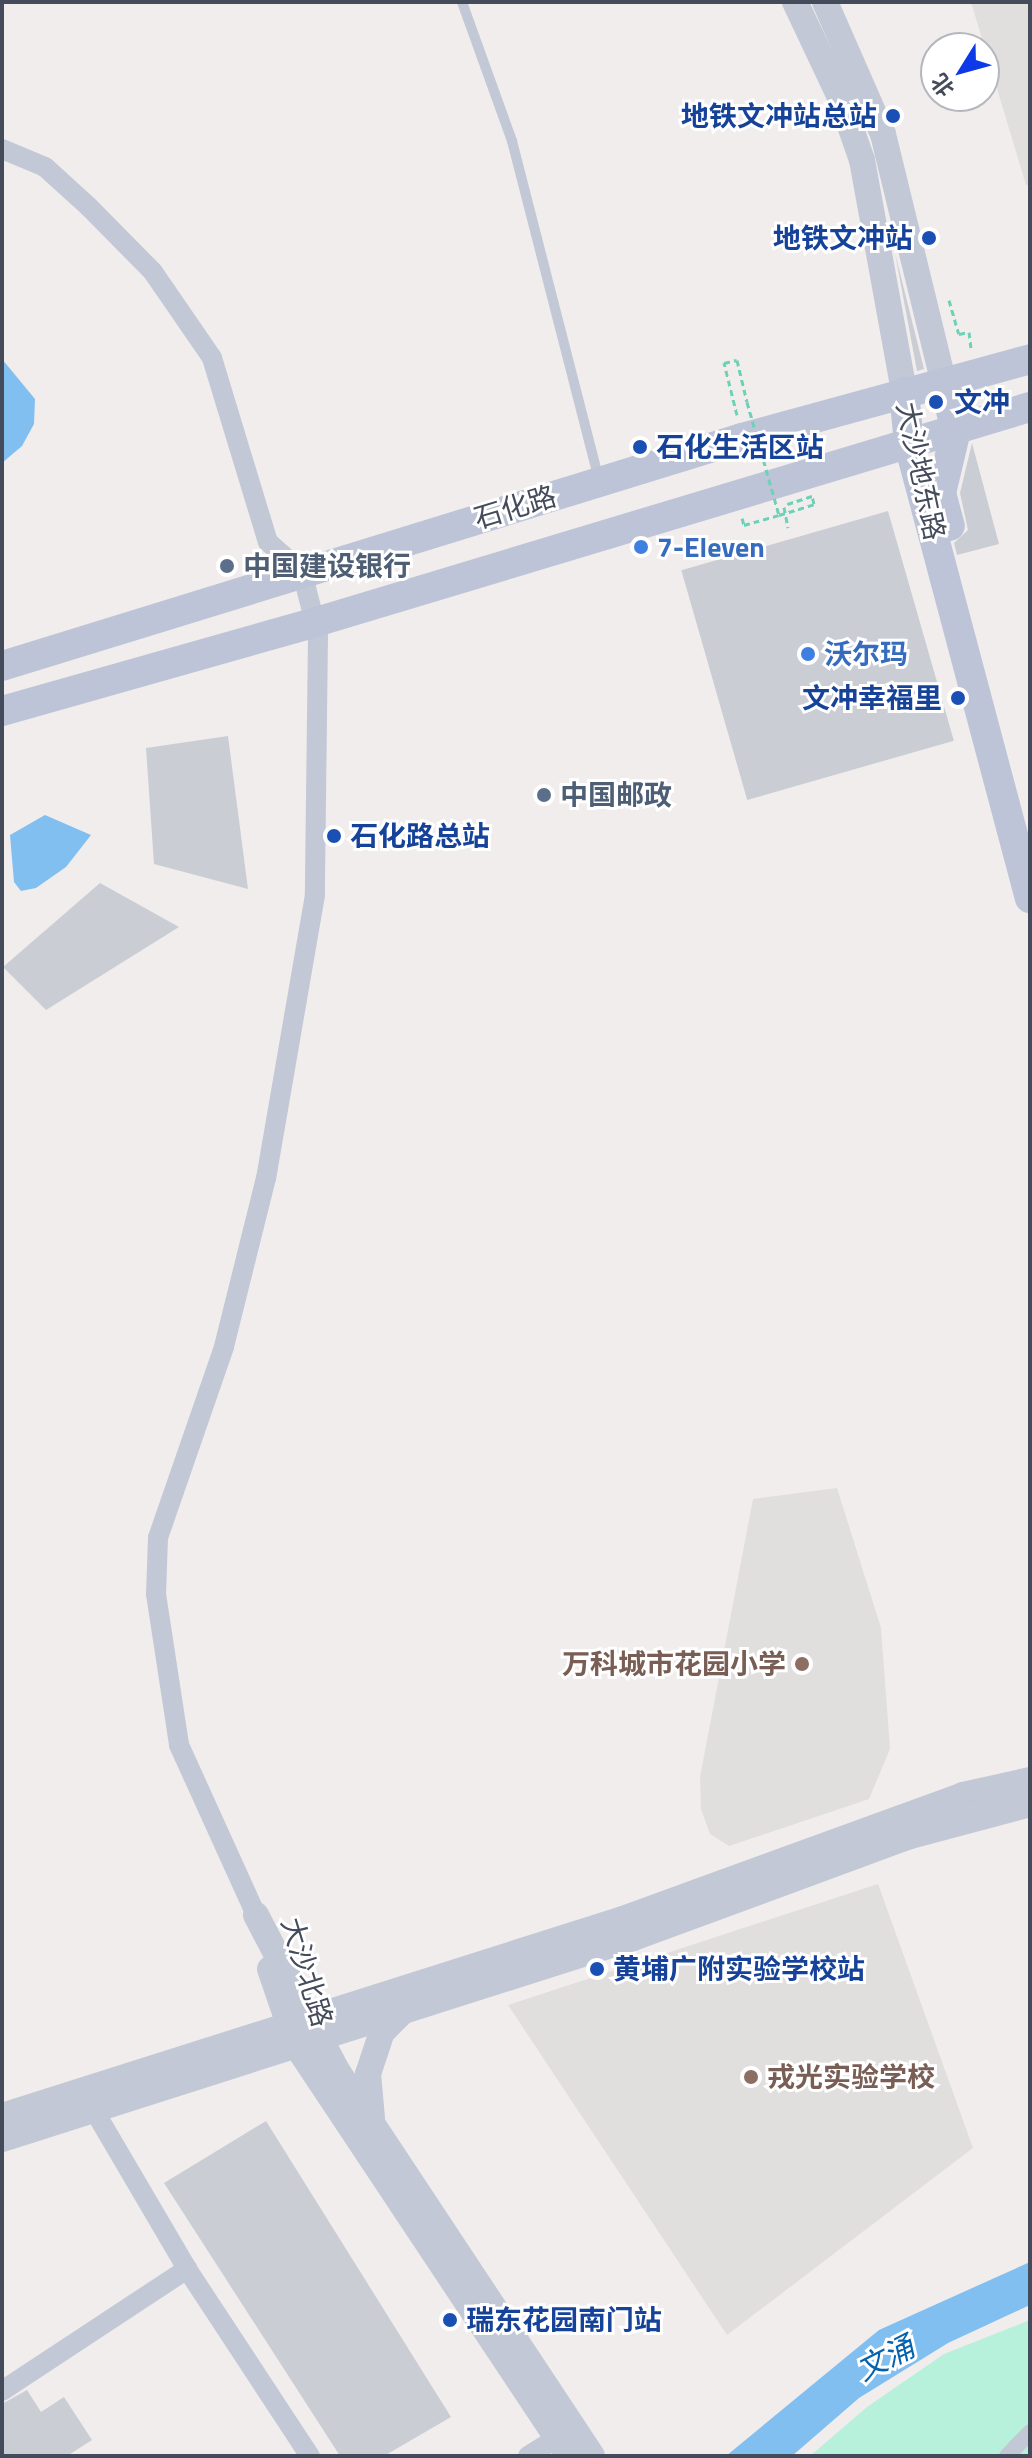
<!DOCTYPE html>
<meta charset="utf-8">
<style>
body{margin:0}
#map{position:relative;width:1032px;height:2458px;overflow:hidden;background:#f0edec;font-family:"Titillium Web","Noto Sans SC",sans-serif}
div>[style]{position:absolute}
.education>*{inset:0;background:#e1dede}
.green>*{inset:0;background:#b7f1db}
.water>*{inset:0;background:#81bff1}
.building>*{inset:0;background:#cbcdd5;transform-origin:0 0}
.path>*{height:3px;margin-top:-1.5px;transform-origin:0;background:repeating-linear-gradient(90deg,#6dd1b7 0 6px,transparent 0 10px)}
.service>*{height:10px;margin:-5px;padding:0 5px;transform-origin:5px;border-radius:5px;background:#c2c8d5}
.pedestrian>*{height:16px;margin:-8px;padding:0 8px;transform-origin:8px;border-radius:8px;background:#c2c8d5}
.minor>*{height:20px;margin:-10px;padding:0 10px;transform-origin:10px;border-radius:10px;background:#c2c8d5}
.tertiary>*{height:26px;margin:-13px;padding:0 13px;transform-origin:13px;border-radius:13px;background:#c2c8d5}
.secondary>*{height:30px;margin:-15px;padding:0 15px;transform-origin:15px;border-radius:15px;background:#bec4d7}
.path-bridge>*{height:3px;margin-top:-1.5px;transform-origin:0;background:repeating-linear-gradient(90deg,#6dd1b7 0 6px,transparent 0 10px)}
.dots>*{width:22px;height:22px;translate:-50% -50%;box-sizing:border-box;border:4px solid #fff;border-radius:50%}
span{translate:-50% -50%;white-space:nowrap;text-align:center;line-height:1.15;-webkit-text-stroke:6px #fff;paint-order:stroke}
.transit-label{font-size:28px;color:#164399;font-weight:700}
.right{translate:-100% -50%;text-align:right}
.left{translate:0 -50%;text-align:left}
.street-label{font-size:28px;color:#444b5b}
.shop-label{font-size:28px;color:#366cbe;font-weight:700}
.service-label{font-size:28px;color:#4e5e75;font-weight:700}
.education-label{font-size:28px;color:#785e54;font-weight:700}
.water-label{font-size:30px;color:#0462af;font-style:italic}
.frame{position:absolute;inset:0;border:4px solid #444b5b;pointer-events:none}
.north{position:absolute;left:920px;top:32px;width:80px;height:80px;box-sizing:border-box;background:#fff;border:2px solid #b4b7bd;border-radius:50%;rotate:233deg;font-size:22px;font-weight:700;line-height:32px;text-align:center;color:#444b5b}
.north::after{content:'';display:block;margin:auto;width:28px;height:36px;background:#0e39e8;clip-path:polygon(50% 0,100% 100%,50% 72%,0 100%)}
</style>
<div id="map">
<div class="education">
<i style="clip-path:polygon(971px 2px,1030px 2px,1030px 184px,1026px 185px)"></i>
<i style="clip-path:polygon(837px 1488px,881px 1628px,890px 1749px,869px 1799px,729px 1846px,710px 1834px,701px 1809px,700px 1777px,753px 1499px)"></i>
<i style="clip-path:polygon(878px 1884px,973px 2148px,727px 2335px,508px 2005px)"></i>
</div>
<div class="green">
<i style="clip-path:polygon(1030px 2320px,1030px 2456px,810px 2456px,867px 2407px,944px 2354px)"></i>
</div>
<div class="water">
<i style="clip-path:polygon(2px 359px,35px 399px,34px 424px,22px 446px,2px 463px)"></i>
<i style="clip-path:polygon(45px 815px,91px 835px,66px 867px,36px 888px,21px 891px,14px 882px,10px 835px)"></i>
<i style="clip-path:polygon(1030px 2262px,1030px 2305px,948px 2343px,859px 2398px,792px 2456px,726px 2456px,879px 2330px)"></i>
</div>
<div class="building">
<i style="clip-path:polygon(895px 253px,924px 369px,917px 371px)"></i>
<i style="clip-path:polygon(972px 443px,999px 544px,957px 555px,954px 543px,968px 530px,960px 493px)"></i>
<i style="left:888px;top:511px;width:239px;height:215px;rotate:74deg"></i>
<i style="clip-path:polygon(228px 736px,248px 889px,154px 864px,146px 748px)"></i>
<i style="clip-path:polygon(100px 883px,179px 927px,46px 1010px,3px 967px)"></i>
<i style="clip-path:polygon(266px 2121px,451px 2417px,384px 2456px,340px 2456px,164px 2183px)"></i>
<i style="clip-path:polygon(27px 2390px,41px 2412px,64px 2397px,92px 2440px,67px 2456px,2px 2456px,2px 2404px)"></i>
</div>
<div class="path">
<i style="left:949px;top:300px;width:35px;rotate:74deg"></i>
<i style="left:959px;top:334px;width:10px;rotate:-11deg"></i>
<i style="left:969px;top:332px;width:16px;rotate:83deg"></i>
<i style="left:737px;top:415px;width:54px;rotate:-104deg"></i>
<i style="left:724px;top:363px;width:13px;rotate:-13deg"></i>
<i style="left:737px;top:360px;width:43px;rotate:76.6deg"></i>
<i style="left:784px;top:507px;width:21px;rotate:79deg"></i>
<i style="left:742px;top:518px;width:7px;rotate:74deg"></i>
<i style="left:744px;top:525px;width:36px;rotate:-16deg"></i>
</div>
<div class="service">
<i style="left:462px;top:2px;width:148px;rotate:70.2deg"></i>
<i style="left:512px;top:141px;width:349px;rotate:75.6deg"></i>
</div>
<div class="pedestrian">
<i style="left:1007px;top:2456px;width:33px;rotate:-46deg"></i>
</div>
<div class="minor">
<i style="left:2px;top:149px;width:47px;rotate:22.7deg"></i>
<i style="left:45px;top:167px;width:59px;rotate:42.3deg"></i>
<i style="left:89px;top:207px;width:91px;rotate:45.4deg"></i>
<i style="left:153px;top:272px;width:104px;rotate:55.5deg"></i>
<i style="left:212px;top:358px;width:192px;rotate:73.1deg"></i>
<i style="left:268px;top:542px;width:45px;rotate:41.4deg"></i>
<i style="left:302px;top:572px;width:65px;rotate:75.7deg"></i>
<i style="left:318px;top:635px;width:260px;rotate:90.7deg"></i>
<i style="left:315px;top:895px;width:287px;rotate:99.8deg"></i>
<i style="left:266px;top:1178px;width:174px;rotate:104deg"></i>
<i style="left:224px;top:1347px;width:202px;rotate:109.1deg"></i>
<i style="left:158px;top:1538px;width:56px;rotate:92deg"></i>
<i style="left:156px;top:1594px;width:153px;rotate:81.3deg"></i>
<i style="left:179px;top:1745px;width:187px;rotate:65.6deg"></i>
<i style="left:88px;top:2100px;width:196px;rotate:59.6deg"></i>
<i style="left:187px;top:2269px;width:224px;rotate:56.7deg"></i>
<i style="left:2px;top:2391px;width:222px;rotate:-33.4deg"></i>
<i style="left:528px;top:2456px;width:34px;rotate:-32deg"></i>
</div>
<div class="tertiary">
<i style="left:795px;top:2px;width:105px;rotate:64.7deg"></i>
<i style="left:840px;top:97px;width:67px;rotate:70.8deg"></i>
<i style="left:862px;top:160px;width:236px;rotate:79.7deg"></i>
<i style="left:825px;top:2px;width:144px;rotate:66.3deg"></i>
<i style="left:883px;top:134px;width:257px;rotate:76.3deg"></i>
<i style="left:256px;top:1915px;width:174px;rotate:62.5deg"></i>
<i style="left:336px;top:2069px;width:464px;rotate:56.5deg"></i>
<i style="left:270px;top:1969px;width:80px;rotate:71.1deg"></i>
<i style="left:296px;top:2045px;width:493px;rotate:56.4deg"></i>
<i style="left:2px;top:2116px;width:651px;rotate:-17.6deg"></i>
<i style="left:623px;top:1919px;width:362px;rotate:-20deg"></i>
<i style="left:963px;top:1795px;width:69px;rotate:-12.6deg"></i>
<i style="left:372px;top:2118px;width:44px;rotate:-95.2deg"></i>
<i style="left:368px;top:2074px;width:44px;rotate:-71.6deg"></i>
<i style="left:382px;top:2032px;width:28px;rotate:-45deg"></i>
<i style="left:2px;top:2139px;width:662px;rotate:-17.67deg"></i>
<i style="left:633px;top:1938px;width:292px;rotate:-20.2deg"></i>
<i style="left:907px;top:1837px;width:127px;rotate:-15deg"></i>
</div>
<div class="secondary">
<i style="left:944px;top:384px;width:48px;rotate:75.4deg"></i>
<i style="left:956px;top:430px;width:65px;rotate:103.4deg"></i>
<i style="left:941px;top:493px;width:34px;rotate:75deg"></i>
<i style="left:904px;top:392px;width:52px;rotate:84.5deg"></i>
<i style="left:909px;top:444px;width:470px;rotate:75.1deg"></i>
<i style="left:2px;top:666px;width:774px;rotate:-17.12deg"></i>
<i style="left:742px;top:438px;width:299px;rotate:-15.3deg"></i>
<i style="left:2px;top:711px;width:326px;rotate:-15.8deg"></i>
<i style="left:316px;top:622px;width:746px;rotate:-16.76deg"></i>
</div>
<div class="path-bridge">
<i style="left:747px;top:402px;width:117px;rotate:74.2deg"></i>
<i style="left:779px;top:515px;width:37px;rotate:-17deg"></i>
<i style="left:814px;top:504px;width:8px;rotate:-104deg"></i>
<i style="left:812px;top:496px;width:29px;rotate:162deg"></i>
</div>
<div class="dots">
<i style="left:893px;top:116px;background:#1a4fb4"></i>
<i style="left:929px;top:238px;background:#1a4fb4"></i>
<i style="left:936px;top:402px;background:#1a4fb4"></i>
<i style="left:640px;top:447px;background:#1a4fb4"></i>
<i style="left:641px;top:547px;background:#3f7fe0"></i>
<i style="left:227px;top:566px;background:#5c6f8a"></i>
<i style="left:808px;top:654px;background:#3f7fe0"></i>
<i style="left:958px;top:698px;background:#1a4fb4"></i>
<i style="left:544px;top:795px;background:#5c6f8a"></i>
<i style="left:334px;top:836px;background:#1a4fb4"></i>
<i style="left:802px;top:1664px;background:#8d6e63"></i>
<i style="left:597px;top:1969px;background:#1a4fb4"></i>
<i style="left:751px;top:2077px;background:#8d6e63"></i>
<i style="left:450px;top:2320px;background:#1a4fb4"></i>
</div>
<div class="transit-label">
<span class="right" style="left:877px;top:116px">地铁文冲站总站</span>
<span class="right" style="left:913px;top:238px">地铁文冲站</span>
<span class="left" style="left:954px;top:402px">文冲</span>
<span class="left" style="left:656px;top:447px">石化生活区站</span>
<span class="right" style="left:942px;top:698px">文冲幸福里</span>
<span class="left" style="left:350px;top:836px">石化路总站</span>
<span class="left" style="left:613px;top:1969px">黄埔广附实验学校站</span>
<span class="left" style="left:466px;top:2320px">瑞东花园南门站</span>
</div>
<div class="street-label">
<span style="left:921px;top:471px;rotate:78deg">大沙地东路</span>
<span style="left:515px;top:507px;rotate:-17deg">石化路</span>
<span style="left:307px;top:1972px;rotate:73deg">大沙北路</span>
</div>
<div class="shop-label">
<span class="left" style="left:657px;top:547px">7-Eleven</span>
<span class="left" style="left:824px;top:654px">沃尔玛</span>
</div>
<div class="service-label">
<span class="left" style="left:243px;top:566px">中国建设银行</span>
<span class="left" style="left:560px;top:795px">中国邮政</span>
</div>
<div class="education-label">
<span class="right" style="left:786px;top:1664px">万科城市花园小学</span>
<span class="left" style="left:767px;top:2077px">戎光实验学校</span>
</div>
<div class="water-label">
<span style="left:885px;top:2358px;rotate:-27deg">文涌</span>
</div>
<div class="frame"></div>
<div class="north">北</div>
</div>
